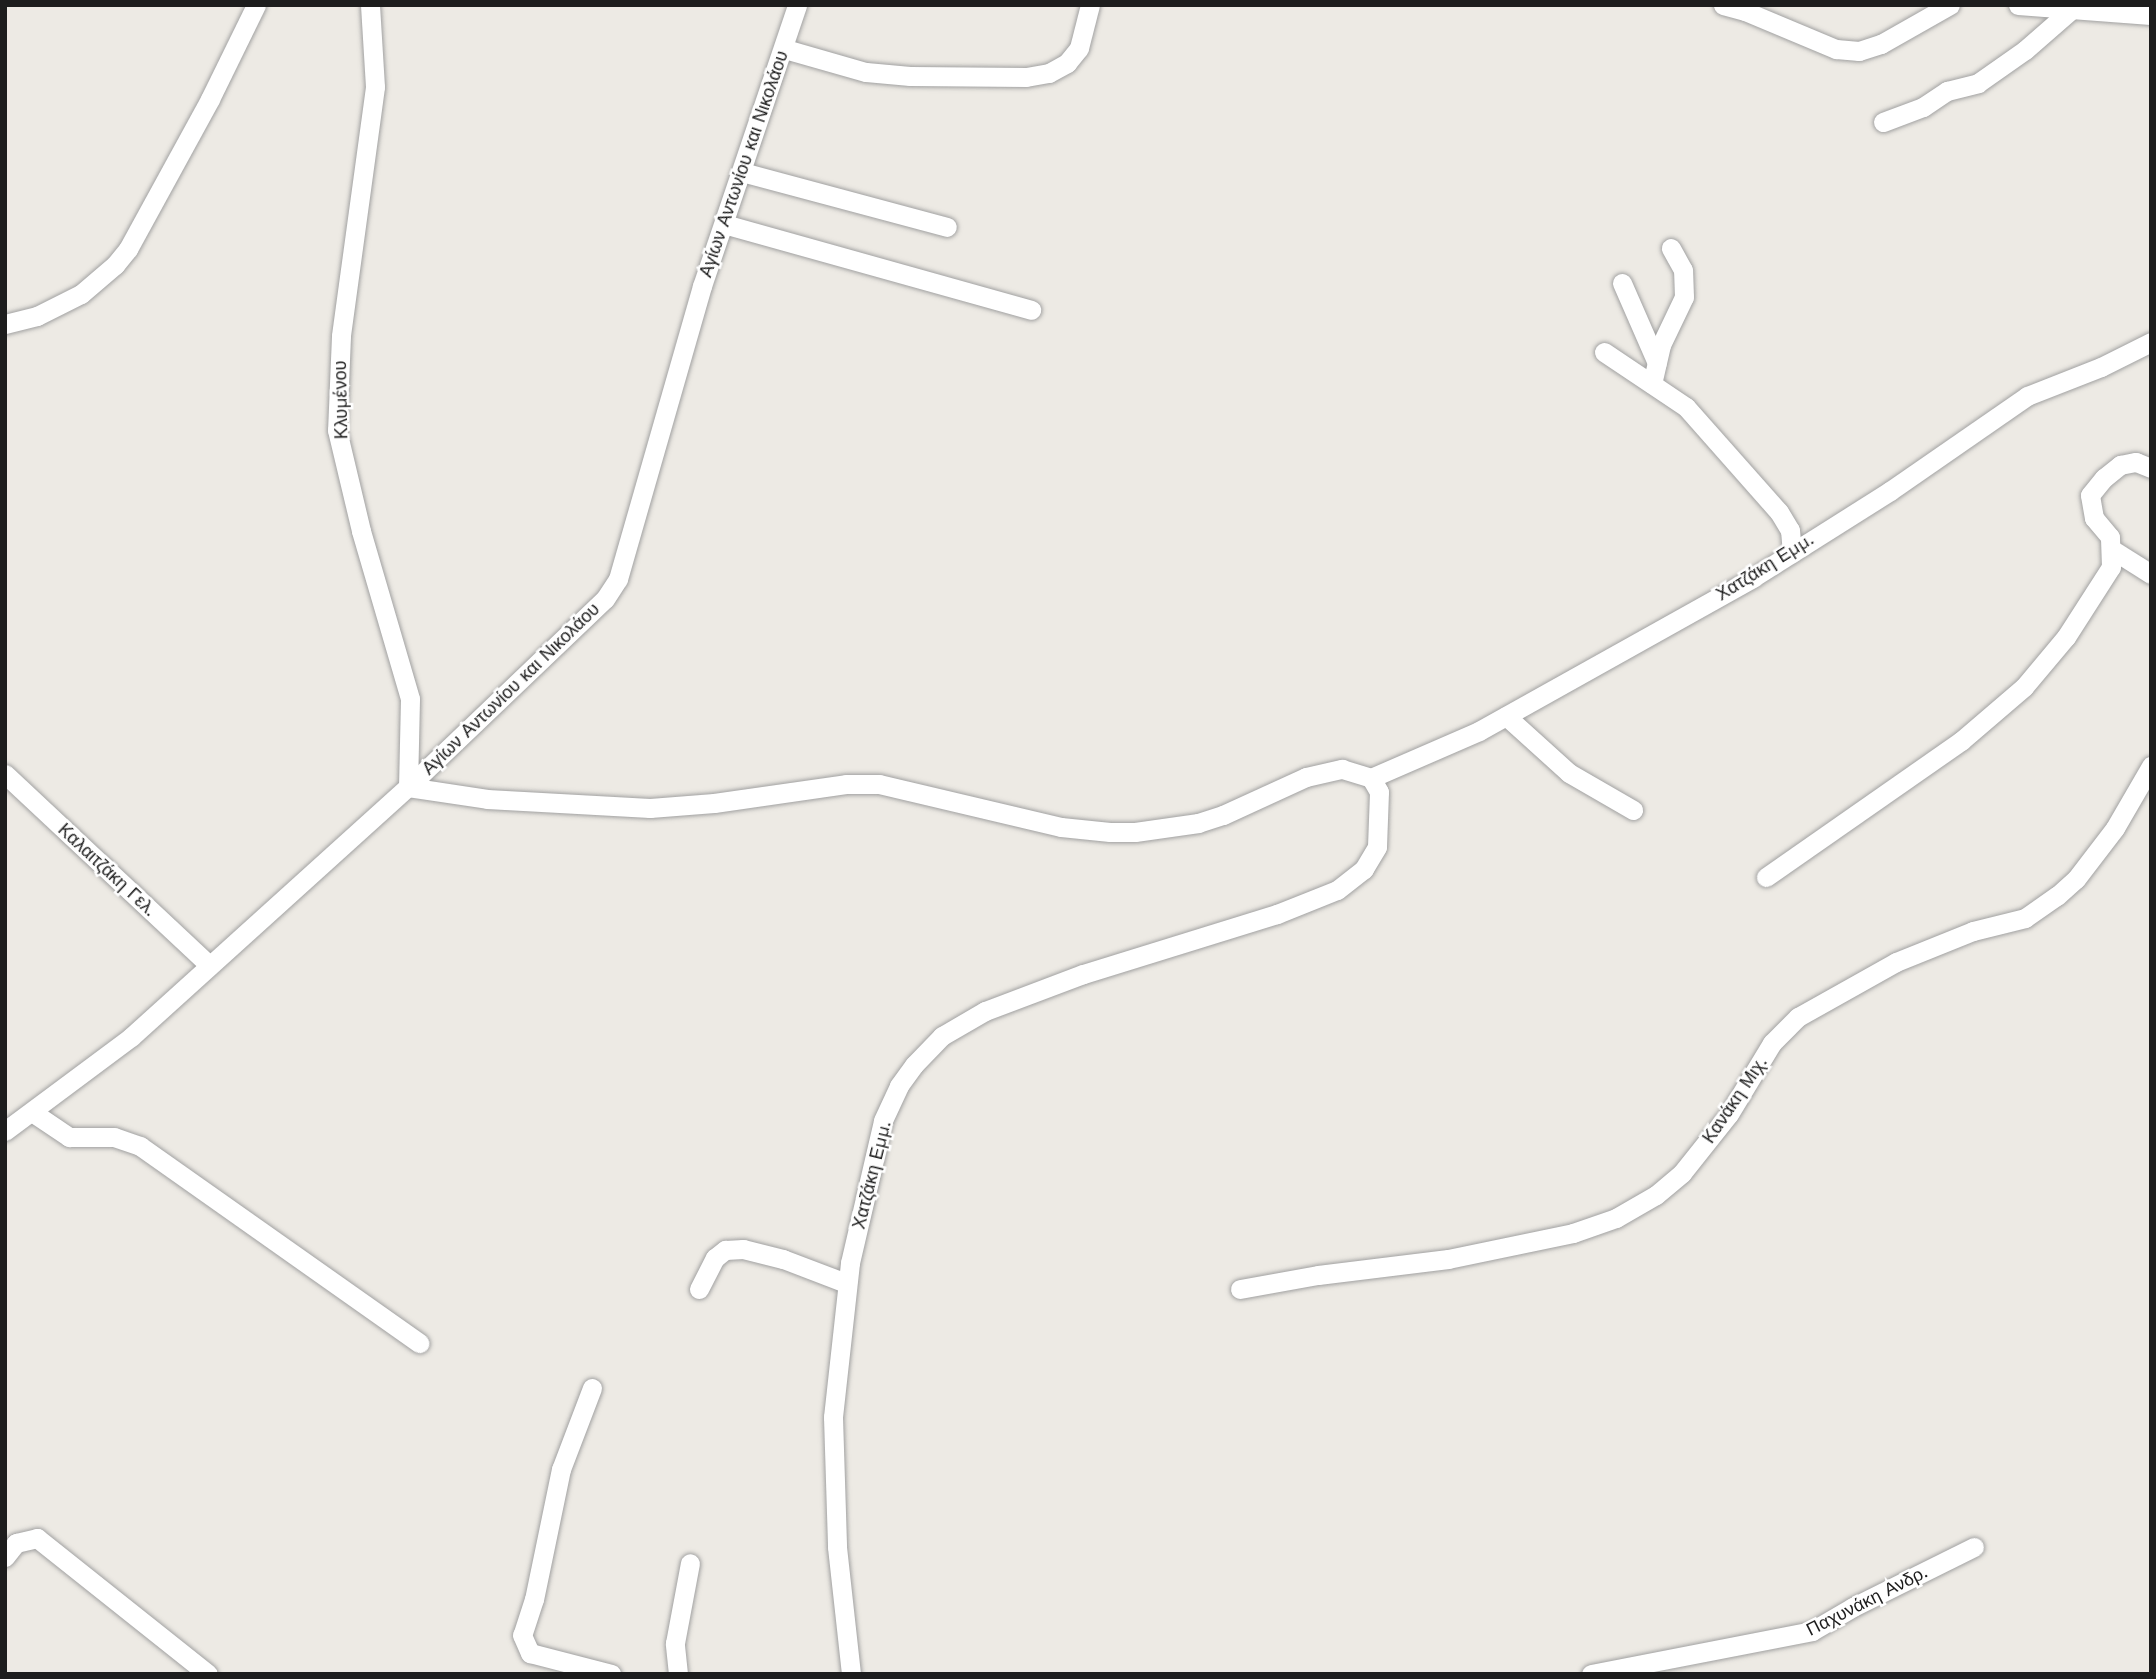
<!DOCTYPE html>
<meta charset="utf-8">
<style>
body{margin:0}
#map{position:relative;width:2156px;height:1679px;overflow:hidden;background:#edeae4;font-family:"Work Sans",sans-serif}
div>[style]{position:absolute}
.roads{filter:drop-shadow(0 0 2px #a1a1a1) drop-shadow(0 0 2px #a1a1a1)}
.minor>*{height:19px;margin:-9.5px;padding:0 9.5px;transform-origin:9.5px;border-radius:9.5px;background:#fff}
span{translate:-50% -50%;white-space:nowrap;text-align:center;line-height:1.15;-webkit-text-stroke:5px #fff;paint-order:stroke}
.street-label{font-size:18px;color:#1d1d1d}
.frame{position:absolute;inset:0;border:7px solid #1d1d1d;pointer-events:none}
</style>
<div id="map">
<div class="roads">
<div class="minor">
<i style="left:370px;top:5px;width:82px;rotate:86.5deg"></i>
<i style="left:375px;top:87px;width:251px;rotate:97.8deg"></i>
<i style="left:341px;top:336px;width:94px;rotate:92.4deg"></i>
<i style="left:337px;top:430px;width:104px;rotate:76.6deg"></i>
<i style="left:361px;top:531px;width:175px;rotate:73.7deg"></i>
<i style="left:410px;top:699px;width:88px;rotate:91.3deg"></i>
<i style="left:1723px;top:5px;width:23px;rotate:15deg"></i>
<i style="left:1745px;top:11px;width:99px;rotate:22.7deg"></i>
<i style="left:1836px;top:49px;width:23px;rotate:5deg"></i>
<i style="left:1859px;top:51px;width:23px;rotate:-18deg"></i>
<i style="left:1881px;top:44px;width:79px;rotate:-29.5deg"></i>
<i style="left:2018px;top:5px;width:133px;rotate:4.3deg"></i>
<i style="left:785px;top:49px;width:84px;rotate:15.9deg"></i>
<i style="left:866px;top:72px;width:44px;rotate:5.2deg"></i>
<i style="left:910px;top:76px;width:116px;rotate:0.5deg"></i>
<i style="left:1026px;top:77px;width:23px;rotate:-10deg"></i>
<i style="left:1049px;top:73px;width:21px;rotate:-29deg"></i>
<i style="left:1067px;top:63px;width:19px;rotate:-51deg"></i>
<i style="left:1079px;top:48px;width:44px;rotate:-75.7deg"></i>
<i style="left:1883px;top:122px;width:43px;rotate:-20.6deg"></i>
<i style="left:1923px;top:107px;width:29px;rotate:-34deg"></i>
<i style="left:1947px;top:91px;width:32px;rotate:-14deg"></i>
<i style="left:1978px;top:83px;width:57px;rotate:-35.1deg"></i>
<i style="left:2025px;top:50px;width:62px;rotate:-41.1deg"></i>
<i style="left:742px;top:172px;width:212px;rotate:15deg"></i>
<i style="left:724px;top:224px;width:319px;rotate:15.6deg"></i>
<i style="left:1622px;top:283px;width:87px;rotate:66.4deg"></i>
<i style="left:5px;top:324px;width:33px;rotate:-14deg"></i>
<i style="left:37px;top:316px;width:49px;rotate:-26.6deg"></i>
<i style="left:81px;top:294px;width:45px;rotate:-40.5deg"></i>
<i style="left:115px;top:265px;width:21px;rotate:-51deg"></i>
<i style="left:128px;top:249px;width:171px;rotate:-61.3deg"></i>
<i style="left:210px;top:99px;width:105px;rotate:-63.9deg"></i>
<i style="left:1604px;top:352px;width:99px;rotate:33.9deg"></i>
<i style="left:1686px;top:407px;width:140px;rotate:48.5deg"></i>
<i style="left:1779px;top:512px;width:21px;rotate:59deg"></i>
<i style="left:1790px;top:530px;width:22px;rotate:85deg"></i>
<i style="left:1652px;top:384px;width:40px;rotate:-77deg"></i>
<i style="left:1661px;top:345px;width:53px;rotate:-64.4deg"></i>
<i style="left:1684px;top:297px;width:27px;rotate:-92deg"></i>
<i style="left:1683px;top:270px;width:25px;rotate:-119deg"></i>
<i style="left:2113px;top:550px;width:45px;rotate:32.3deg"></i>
<i style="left:1506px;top:716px;width:85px;rotate:42.1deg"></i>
<i style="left:1569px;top:773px;width:74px;rotate:30deg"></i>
<i style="left:5px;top:774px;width:279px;rotate:43.1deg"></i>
<i style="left:1371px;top:778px;width:118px;rotate:-23.5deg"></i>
<i style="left:1479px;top:731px;width:315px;rotate:-29.2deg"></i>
<i style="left:1754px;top:577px;width:161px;rotate:-32.3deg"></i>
<i style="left:1890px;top:491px;width:167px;rotate:-34.7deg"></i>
<i style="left:2027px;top:396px;width:79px;rotate:-21.4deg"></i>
<i style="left:2101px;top:367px;width:56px;rotate:-26.6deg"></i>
<i style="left:408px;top:787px;width:80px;rotate:8.6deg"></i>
<i style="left:487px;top:799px;width:163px;rotate:3.2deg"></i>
<i style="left:650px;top:808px;width:64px;rotate:-4.5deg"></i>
<i style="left:714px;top:803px;width:133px;rotate:-8.2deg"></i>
<i style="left:846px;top:784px;width:33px"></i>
<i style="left:879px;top:784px;width:187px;rotate:13.3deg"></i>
<i style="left:1061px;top:827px;width:49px;rotate:5.8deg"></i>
<i style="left:1110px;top:832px;width:25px"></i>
<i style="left:1135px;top:832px;width:64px;rotate:-8.1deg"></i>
<i style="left:1198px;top:823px;width:26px;rotate:-18deg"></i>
<i style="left:1223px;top:815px;width:91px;rotate:-24.6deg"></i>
<i style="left:1306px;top:777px;width:37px;rotate:-13deg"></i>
<i style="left:1342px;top:769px;width:30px;rotate:17deg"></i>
<i style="left:1371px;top:778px;width:16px;rotate:60deg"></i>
<i style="left:1379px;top:792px;width:55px;rotate:92.1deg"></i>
<i style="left:1377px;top:847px;width:26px;rotate:121deg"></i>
<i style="left:1364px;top:869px;width:34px;rotate:142deg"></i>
<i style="left:1337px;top:890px;width:65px;rotate:158.2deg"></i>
<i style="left:1277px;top:914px;width:203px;rotate:162.8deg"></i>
<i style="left:1083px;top:974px;width:105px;rotate:159.3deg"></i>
<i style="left:985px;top:1011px;width:50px;rotate:149.8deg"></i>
<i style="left:942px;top:1036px;width:40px;rotate:134deg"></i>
<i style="left:914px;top:1065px;width:26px;rotate:126deg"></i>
<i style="left:899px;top:1086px;width:38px;rotate:115deg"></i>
<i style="left:883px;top:1121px;width:146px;rotate:103.1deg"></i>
<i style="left:850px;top:1263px;width:155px;rotate:96.3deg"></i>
<i style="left:833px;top:1417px;width:130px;rotate:88.2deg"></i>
<i style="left:837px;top:1547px;width:128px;rotate:83.7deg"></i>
<i style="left:1766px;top:877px;width:238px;rotate:-34.9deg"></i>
<i style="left:1961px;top:741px;width:83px;rotate:-40.6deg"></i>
<i style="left:2024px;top:687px;width:65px;rotate:-50deg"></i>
<i style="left:2066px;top:637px;width:83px;rotate:-57.3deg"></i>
<i style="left:2111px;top:567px;width:30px;rotate:-92deg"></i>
<i style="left:2110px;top:537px;width:25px;rotate:-130deg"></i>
<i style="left:2094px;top:518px;width:23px;rotate:-100deg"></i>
<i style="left:2090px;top:495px;width:22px;rotate:-51deg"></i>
<i style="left:2104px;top:478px;width:21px;rotate:-39deg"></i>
<i style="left:2120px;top:465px;width:16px;rotate:-11deg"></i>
<i style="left:2136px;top:462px;width:16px;rotate:22deg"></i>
<i style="left:32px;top:1112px;width:45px;rotate:34deg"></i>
<i style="left:69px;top:1137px;width:45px"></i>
<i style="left:114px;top:1137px;width:28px;rotate:19deg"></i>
<i style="left:140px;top:1146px;width:342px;rotate:35.2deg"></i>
<i style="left:5px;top:1131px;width:157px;rotate:-36.7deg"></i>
<i style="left:131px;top:1037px;width:373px;rotate:-42.1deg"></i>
<i style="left:408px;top:787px;width:272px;rotate:-43.7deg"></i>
<i style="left:605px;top:599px;width:24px;rotate:-57deg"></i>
<i style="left:618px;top:579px;width:305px;rotate:-74deg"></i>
<i style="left:702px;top:286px;width:297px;rotate:-71.3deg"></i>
<i style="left:699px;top:1289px;width:35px;rotate:-63deg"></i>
<i style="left:715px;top:1258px;width:13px;rotate:-39deg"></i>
<i style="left:725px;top:1250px;width:18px;rotate:-3deg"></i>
<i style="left:743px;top:1249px;width:41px;rotate:14deg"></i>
<i style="left:783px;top:1259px;width:67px;rotate:20.9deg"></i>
<i style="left:1240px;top:1289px;width:79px;rotate:-10.2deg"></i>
<i style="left:1318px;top:1275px;width:131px;rotate:-7deg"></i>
<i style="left:1448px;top:1259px;width:128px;rotate:-11.7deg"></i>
<i style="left:1573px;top:1233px;width:46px;rotate:-19.2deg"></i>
<i style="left:1616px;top:1218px;width:46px;rotate:-29.9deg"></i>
<i style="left:1656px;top:1195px;width:34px;rotate:-40deg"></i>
<i style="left:1682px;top:1173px;width:75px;rotate:-51.5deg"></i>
<i style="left:1729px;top:1114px;width:83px;rotate:-58.8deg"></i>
<i style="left:1772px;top:1043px;width:37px;rotate:-45deg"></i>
<i style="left:1798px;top:1017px;width:112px;rotate:-29.3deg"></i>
<i style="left:1896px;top:962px;width:83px;rotate:-21.9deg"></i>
<i style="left:1973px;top:931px;width:54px;rotate:-14deg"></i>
<i style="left:2025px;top:918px;width:39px;rotate:-35deg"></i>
<i style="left:2057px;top:896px;width:25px;rotate:-42deg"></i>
<i style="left:2076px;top:879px;width:64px;rotate:-52.6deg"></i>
<i style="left:2115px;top:828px;width:72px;rotate:-59.9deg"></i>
<i style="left:592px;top:1388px;width:87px;rotate:110.9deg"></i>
<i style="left:561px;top:1469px;width:133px;rotate:101.7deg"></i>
<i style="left:534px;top:1599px;width:38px;rotate:108deg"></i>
<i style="left:522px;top:1635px;width:20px;rotate:66deg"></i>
<i style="left:530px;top:1653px;width:84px;rotate:14.5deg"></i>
<i style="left:5px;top:1557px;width:18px;rotate:-52deg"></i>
<i style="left:16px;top:1543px;width:22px;rotate:-13deg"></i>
<i style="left:37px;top:1538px;width:218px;rotate:38.5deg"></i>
<i style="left:678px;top:1674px;width:31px;rotate:-96deg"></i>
<i style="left:675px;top:1643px;width:81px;rotate:-79.4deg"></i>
<i style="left:1591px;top:1674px;width:225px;rotate:-11deg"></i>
<i style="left:1812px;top:1631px;width:48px;rotate:-30.3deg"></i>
<i style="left:1853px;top:1607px;width:135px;rotate:-26.4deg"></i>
</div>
</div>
<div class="street-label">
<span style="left:744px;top:164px;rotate:-71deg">Αγίων Αντωνίου και Νικολάου</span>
<span style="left:341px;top:400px;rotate:-91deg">Κλυμένου</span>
<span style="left:1765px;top:567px;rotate:-32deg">Χατζάκη Εμμ.</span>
<span style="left:511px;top:689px;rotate:-44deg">Αγίων Αντωνίου και Νικολάου</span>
<span style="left:107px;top:870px;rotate:43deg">Καλαιτζάκη Γελ.</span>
<span style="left:1735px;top:1100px;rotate:-56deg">Κανάκη Μιχ.</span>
<span style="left:872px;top:1175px;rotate:-76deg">Χατζάκη Εμμ.</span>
<span style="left:1867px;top:1601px;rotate:-27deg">Παχυνάκη Ανδρ.</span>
</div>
<div class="frame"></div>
</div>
